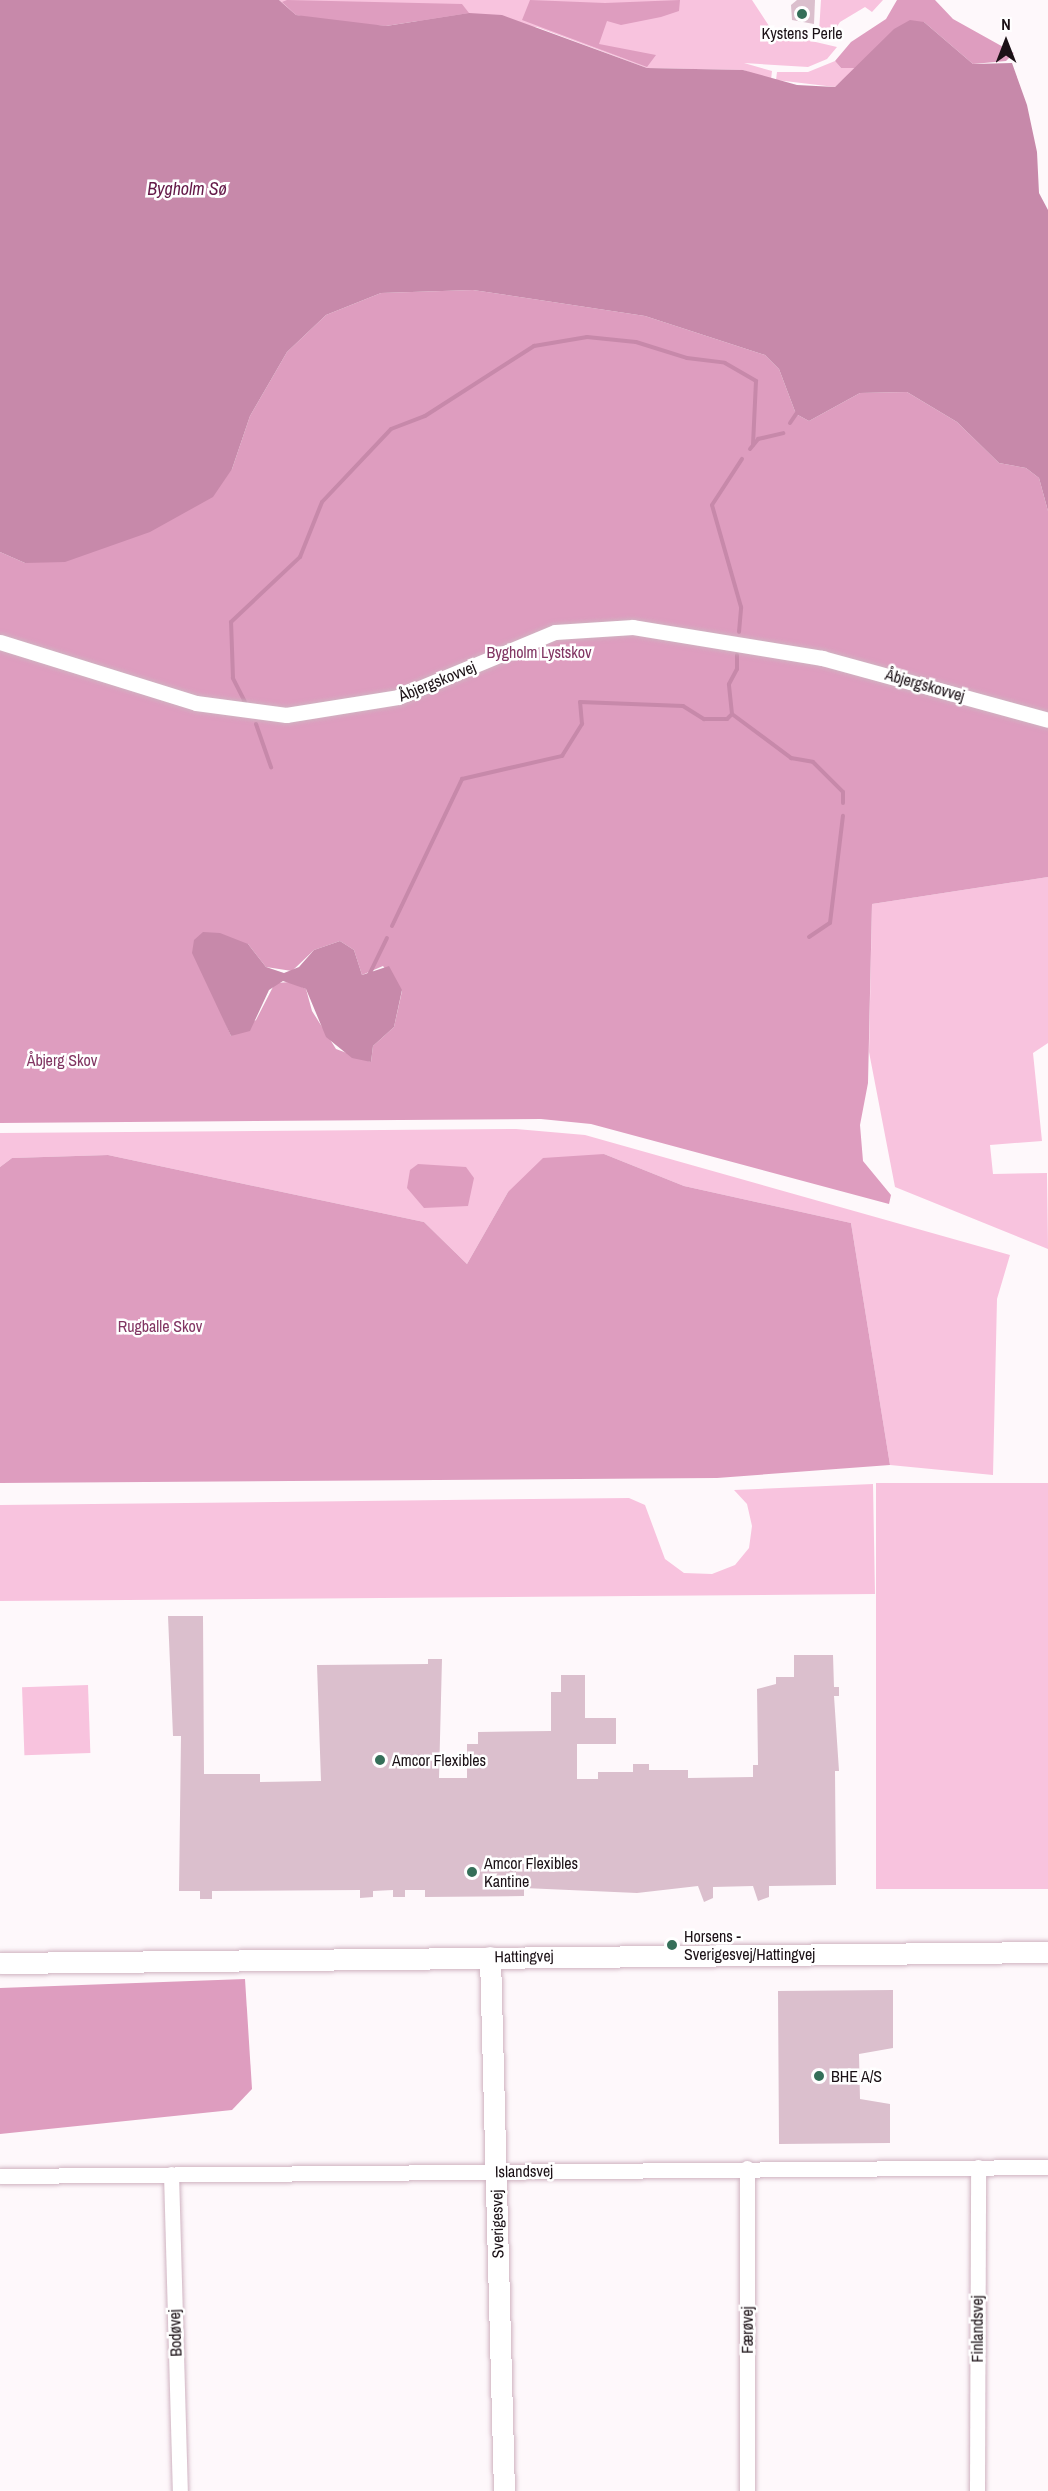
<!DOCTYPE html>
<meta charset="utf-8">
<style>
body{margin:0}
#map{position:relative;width:1048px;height:2491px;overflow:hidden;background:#fef8fb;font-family:"Archivo Narrow",sans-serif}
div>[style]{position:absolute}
.green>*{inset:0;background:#f8c3de;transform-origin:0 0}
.forest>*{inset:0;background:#de9dbf}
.water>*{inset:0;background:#c789aa}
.stream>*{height:4px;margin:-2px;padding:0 2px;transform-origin:2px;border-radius:2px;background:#c789aa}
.building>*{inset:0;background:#dbbfcd}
.roads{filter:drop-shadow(0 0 2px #cfb3c1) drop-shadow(0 0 2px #cfb3c1)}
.street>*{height:15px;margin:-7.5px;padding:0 7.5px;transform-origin:7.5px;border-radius:7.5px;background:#fff}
.secondary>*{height:21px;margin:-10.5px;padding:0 10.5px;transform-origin:10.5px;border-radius:10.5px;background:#fff}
.dots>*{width:16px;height:16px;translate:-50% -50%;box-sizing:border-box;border:3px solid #fff;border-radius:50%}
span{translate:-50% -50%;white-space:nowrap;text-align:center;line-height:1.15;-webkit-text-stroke:5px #fff;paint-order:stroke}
.poi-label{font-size:16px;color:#1b1116}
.left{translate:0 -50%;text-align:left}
.park-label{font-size:16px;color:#823663}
.street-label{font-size:16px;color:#1b1116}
.water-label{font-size:18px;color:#641948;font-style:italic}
.north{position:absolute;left:976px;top:12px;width:60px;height:60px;-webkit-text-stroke:4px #fff;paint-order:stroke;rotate:0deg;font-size:16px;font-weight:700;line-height:24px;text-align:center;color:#1b1116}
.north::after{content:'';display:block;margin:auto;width:21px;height:27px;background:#1b1116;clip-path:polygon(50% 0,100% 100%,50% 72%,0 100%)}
</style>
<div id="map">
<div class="green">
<i style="clip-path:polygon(279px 0,752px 0,773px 32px,837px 47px,827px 59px,808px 67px,744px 63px,772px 71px,771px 80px,743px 70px,647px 68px,537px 27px,296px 15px)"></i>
<i style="clip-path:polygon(821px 0,883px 0,872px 12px,865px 7px,840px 22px,832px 34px,819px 32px)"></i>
<i style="clip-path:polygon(835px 61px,841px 68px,856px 68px,835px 87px,776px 80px,777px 72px,808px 72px)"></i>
<i style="clip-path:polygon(1048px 877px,1048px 1043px,1033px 1053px,1042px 1141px,990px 1145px,993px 1174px,1047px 1173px,1048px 1249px,895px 1187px,869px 1052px,872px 904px)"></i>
<i style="clip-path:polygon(516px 1129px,585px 1135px,1010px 1255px,997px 1299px,993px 1475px,890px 1465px,851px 1223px,684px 1186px,604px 1154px,508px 1192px,467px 1264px,424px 1222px,108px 1155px,12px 1158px,0 1167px,0 1133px)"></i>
<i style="left:1048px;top:1483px;width:406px;height:172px;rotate:90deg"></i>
<i style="clip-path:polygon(873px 1484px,875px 1594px,0 1601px,0 1505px,629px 1498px,645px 1505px,665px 1559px,684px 1573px,712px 1574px,735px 1565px,749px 1548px,752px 1526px,747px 1504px,734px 1490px)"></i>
<i style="left:88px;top:1685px;width:68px;height:66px;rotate:88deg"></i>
</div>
<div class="forest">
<i style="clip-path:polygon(287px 0,462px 4px,469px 13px,386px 26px,335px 23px,296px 15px,282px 2px)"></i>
<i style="clip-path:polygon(530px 0,605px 3px,680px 0,679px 11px,661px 17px,621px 25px,607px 21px,599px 44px,656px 55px,647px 67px,522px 20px)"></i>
<i style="clip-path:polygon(897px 0,935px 0,953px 19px,1014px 53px,1006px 61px,973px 64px,924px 22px,873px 52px,856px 68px,841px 68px,835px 61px,851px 42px,886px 19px)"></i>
<i style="clip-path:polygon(evenodd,473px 290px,645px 316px,765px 355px,779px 369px,796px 414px,809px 421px,860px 393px,907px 392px,957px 422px,999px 463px,1026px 468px,1039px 478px,1048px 511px,1048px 877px,872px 904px,868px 1083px,860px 1125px,863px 1161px,891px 1195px,889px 1204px,591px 1124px,541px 1119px,0 1123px,0 552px,25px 563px,232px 469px,250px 416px,287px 352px,326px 315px,381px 293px,473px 290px,340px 941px,354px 950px,362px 975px,383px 966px,402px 991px,394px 1027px,373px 1046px,371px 1062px,336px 1049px,312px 1011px,306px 989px,291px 982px,275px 983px,256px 1020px,231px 1036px,204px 972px,248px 944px,266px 967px,292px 971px,314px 950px,340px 941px)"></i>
<i style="clip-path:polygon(604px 1154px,684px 1186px,851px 1223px,890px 1465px,717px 1478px,0 1483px,0 1167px,12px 1158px,108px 1155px,424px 1222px,467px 1264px,508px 1192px,543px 1158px)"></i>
<i style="clip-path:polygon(418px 1164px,466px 1167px,474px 1178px,468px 1206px,424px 1208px,407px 1188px,410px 1170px)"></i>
<i style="clip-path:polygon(245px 1979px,252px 2089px,232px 2110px,0 2134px,0 1988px)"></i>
</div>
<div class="water">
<i style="clip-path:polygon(0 0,279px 0,296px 15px,386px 26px,469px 13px,502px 15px,647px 68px,743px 70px,797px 85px,835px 87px,894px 29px,910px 20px,924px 22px,973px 64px,1012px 63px,1027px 105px,1037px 152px,1039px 193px,1048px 210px,1048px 511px,1039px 478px,1026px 468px,999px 463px,957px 422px,907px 392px,860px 393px,809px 421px,796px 414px,779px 369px,765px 355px,645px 316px,473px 290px,381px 293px,326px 315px,287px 352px,250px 416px,232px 469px,213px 497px,150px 532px,65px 562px,25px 563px,0 552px)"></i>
<i style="clip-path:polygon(203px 932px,220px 933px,248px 944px,266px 967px,284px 973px,299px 967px,314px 950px,340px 941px,354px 950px,362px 975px,389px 966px,402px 990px,394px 1027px,373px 1046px,371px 1062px,352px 1058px,326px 1037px,306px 989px,283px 981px,269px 990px,250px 1031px,231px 1036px,192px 953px,194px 940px)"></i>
</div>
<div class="stream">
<i style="left:790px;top:423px;width:11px;rotate:-56deg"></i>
<i style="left:750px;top:449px;width:13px;rotate:-51deg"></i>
<i style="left:758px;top:439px;width:26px;rotate:-13deg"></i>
<i style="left:739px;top:632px;width:25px;rotate:-85deg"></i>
<i style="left:741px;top:607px;width:106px;rotate:-105.9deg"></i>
<i style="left:712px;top:505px;width:55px;rotate:-56.9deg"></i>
<i style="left:245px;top:702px;width:27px;rotate:-117deg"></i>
<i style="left:233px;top:678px;width:56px;rotate:-92deg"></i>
<i style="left:231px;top:622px;width:95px;rotate:-43.3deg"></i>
<i style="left:300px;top:557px;width:59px;rotate:-68.2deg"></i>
<i style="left:322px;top:502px;width:100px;rotate:-46.6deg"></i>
<i style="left:391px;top:429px;width:36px;rotate:-21deg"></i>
<i style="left:425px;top:416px;width:130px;rotate:-32.7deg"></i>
<i style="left:534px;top:346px;width:54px;rotate:-9.6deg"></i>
<i style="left:587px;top:337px;width:49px;rotate:5.8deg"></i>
<i style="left:636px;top:342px;width:53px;rotate:17.4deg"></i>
<i style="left:687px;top:358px;width:38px;rotate:7deg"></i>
<i style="left:725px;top:363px;width:36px;rotate:30deg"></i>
<i style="left:756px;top:381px;width:64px;rotate:92.7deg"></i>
<i style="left:732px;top:714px;width:74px;rotate:36.7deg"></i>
<i style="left:791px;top:758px;width:22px;rotate:10deg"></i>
<i style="left:813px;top:762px;width:42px;rotate:45deg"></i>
<i style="left:843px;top:792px;width:11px;rotate:90deg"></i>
<i style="left:256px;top:724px;width:46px;rotate:70.8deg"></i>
<i style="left:392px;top:926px;width:163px;rotate:-64.5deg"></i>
<i style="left:462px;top:779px;width:103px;rotate:-13deg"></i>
<i style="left:562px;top:756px;width:38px;rotate:-58deg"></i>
<i style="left:582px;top:724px;width:22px;rotate:-95deg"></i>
<i style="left:580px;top:702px;width:103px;rotate:2.2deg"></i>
<i style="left:683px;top:706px;width:25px;rotate:32deg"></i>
<i style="left:704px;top:719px;width:23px"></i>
<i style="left:727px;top:719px;width:7px;rotate:-45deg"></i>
<i style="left:732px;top:714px;width:30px;rotate:-96deg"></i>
<i style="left:729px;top:684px;width:17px;rotate:-62deg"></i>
<i style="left:737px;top:669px;width:14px;rotate:-90deg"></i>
<i style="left:809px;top:937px;width:25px;rotate:-34deg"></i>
<i style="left:830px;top:923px;width:108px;rotate:-83.1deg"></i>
<i style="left:369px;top:975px;width:41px;rotate:-64.1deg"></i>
</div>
<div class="building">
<i style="clip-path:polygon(797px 0,815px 0,814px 24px,792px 20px,791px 5px)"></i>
<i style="clip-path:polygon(168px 1616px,203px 1616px,204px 1774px,260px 1774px,260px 1782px,321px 1781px,317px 1665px,428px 1664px,428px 1659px,442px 1659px,439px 1778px,467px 1778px,467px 1744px,478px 1744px,478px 1732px,551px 1731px,551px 1692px,561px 1692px,561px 1675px,585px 1675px,585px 1718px,616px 1718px,616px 1744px,577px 1744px,577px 1779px,598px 1779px,598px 1772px,633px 1772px,633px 1764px,649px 1764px,649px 1770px,688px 1770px,688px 1778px,753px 1777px,753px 1765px,758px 1765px,757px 1689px,776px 1684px,776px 1677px,794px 1677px,794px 1655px,833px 1655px,834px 1687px,839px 1687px,839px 1696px,834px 1696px,839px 1771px,835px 1771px,836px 1885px,769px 1886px,769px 1897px,758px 1901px,753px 1886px,713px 1887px,713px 1898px,704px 1902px,698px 1886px,637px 1893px,524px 1888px,524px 1896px,425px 1897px,425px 1890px,405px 1890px,405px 1897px,393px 1897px,393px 1890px,373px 1891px,373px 1897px,360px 1898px,360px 1890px,212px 1891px,212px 1899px,200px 1899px,200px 1891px,179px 1891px,181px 1736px,173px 1736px)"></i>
<i style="clip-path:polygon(893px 1990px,893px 2048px,859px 2054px,860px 2099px,890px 2104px,890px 2143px,779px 2144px,778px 1991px)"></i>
</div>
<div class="roads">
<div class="street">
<i style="left:0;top:642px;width:205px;rotate:17.3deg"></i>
<i style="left:196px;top:703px;width:91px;rotate:7.6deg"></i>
<i style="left:286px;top:715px;width:113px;rotate:-9.1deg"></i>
<i style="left:398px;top:697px;width:170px;rotate:-22.5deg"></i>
<i style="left:555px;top:632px;width:78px;rotate:-3.7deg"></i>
<i style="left:633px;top:627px;width:192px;rotate:9.3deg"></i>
<i style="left:822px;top:658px;width:234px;rotate:15.3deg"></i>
<i style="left:171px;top:2174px;width:317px;rotate:88.4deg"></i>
<i style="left:0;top:2176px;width:1048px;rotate:-0.49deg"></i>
<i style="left:747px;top:2491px;width:323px;rotate:-90deg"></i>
<i style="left:977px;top:2491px;width:324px;rotate:-89.8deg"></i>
</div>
<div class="secondary">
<i style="left:490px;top:1957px;width:534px;rotate:88.5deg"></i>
<i style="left:0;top:1963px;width:1048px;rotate:-0.6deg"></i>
</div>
</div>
<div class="dots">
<i style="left:802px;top:14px;background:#356f59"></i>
<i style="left:380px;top:1760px;background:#356f59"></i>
<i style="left:472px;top:1872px;background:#356f59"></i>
<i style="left:672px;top:1945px;background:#356f59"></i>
<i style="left:819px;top:2076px;background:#356f59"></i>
</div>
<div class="poi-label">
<span style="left:802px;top:33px">Kystens Perle</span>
<span class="left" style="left:392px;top:1760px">Amcor Flexibles</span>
<span class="left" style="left:484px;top:1872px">Amcor Flexibles<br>Kantine</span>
<span class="left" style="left:684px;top:1945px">Horsens -<br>Sverigesvej/Hattingvej</span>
<span class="left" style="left:831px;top:2076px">BHE A/S</span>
</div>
<div class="park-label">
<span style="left:539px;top:652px">Bygholm Lystskov</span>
<span style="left:62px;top:1060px">Åbjerg Skov</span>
<span style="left:160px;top:1326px">Rugballe Skov</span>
</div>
<div class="street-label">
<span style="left:437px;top:681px;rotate:-22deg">Åbjergskovvej</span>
<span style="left:925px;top:685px;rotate:16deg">Åbjergskovvej</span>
<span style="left:524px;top:1956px;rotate:-1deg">Hattingvej</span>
<span style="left:524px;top:2171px;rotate:-1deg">Islandsvej</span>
<span style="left:497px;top:2224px;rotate:-91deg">Sverigesvej</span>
<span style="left:977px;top:2329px;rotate:-90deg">Finlandsvej</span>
<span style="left:747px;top:2330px;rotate:-90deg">Færøvej</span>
<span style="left:175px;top:2333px;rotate:-92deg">Bodøvej</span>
</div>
<div class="water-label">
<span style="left:187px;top:189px">Bygholm Sø</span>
</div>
<div class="north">N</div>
</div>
